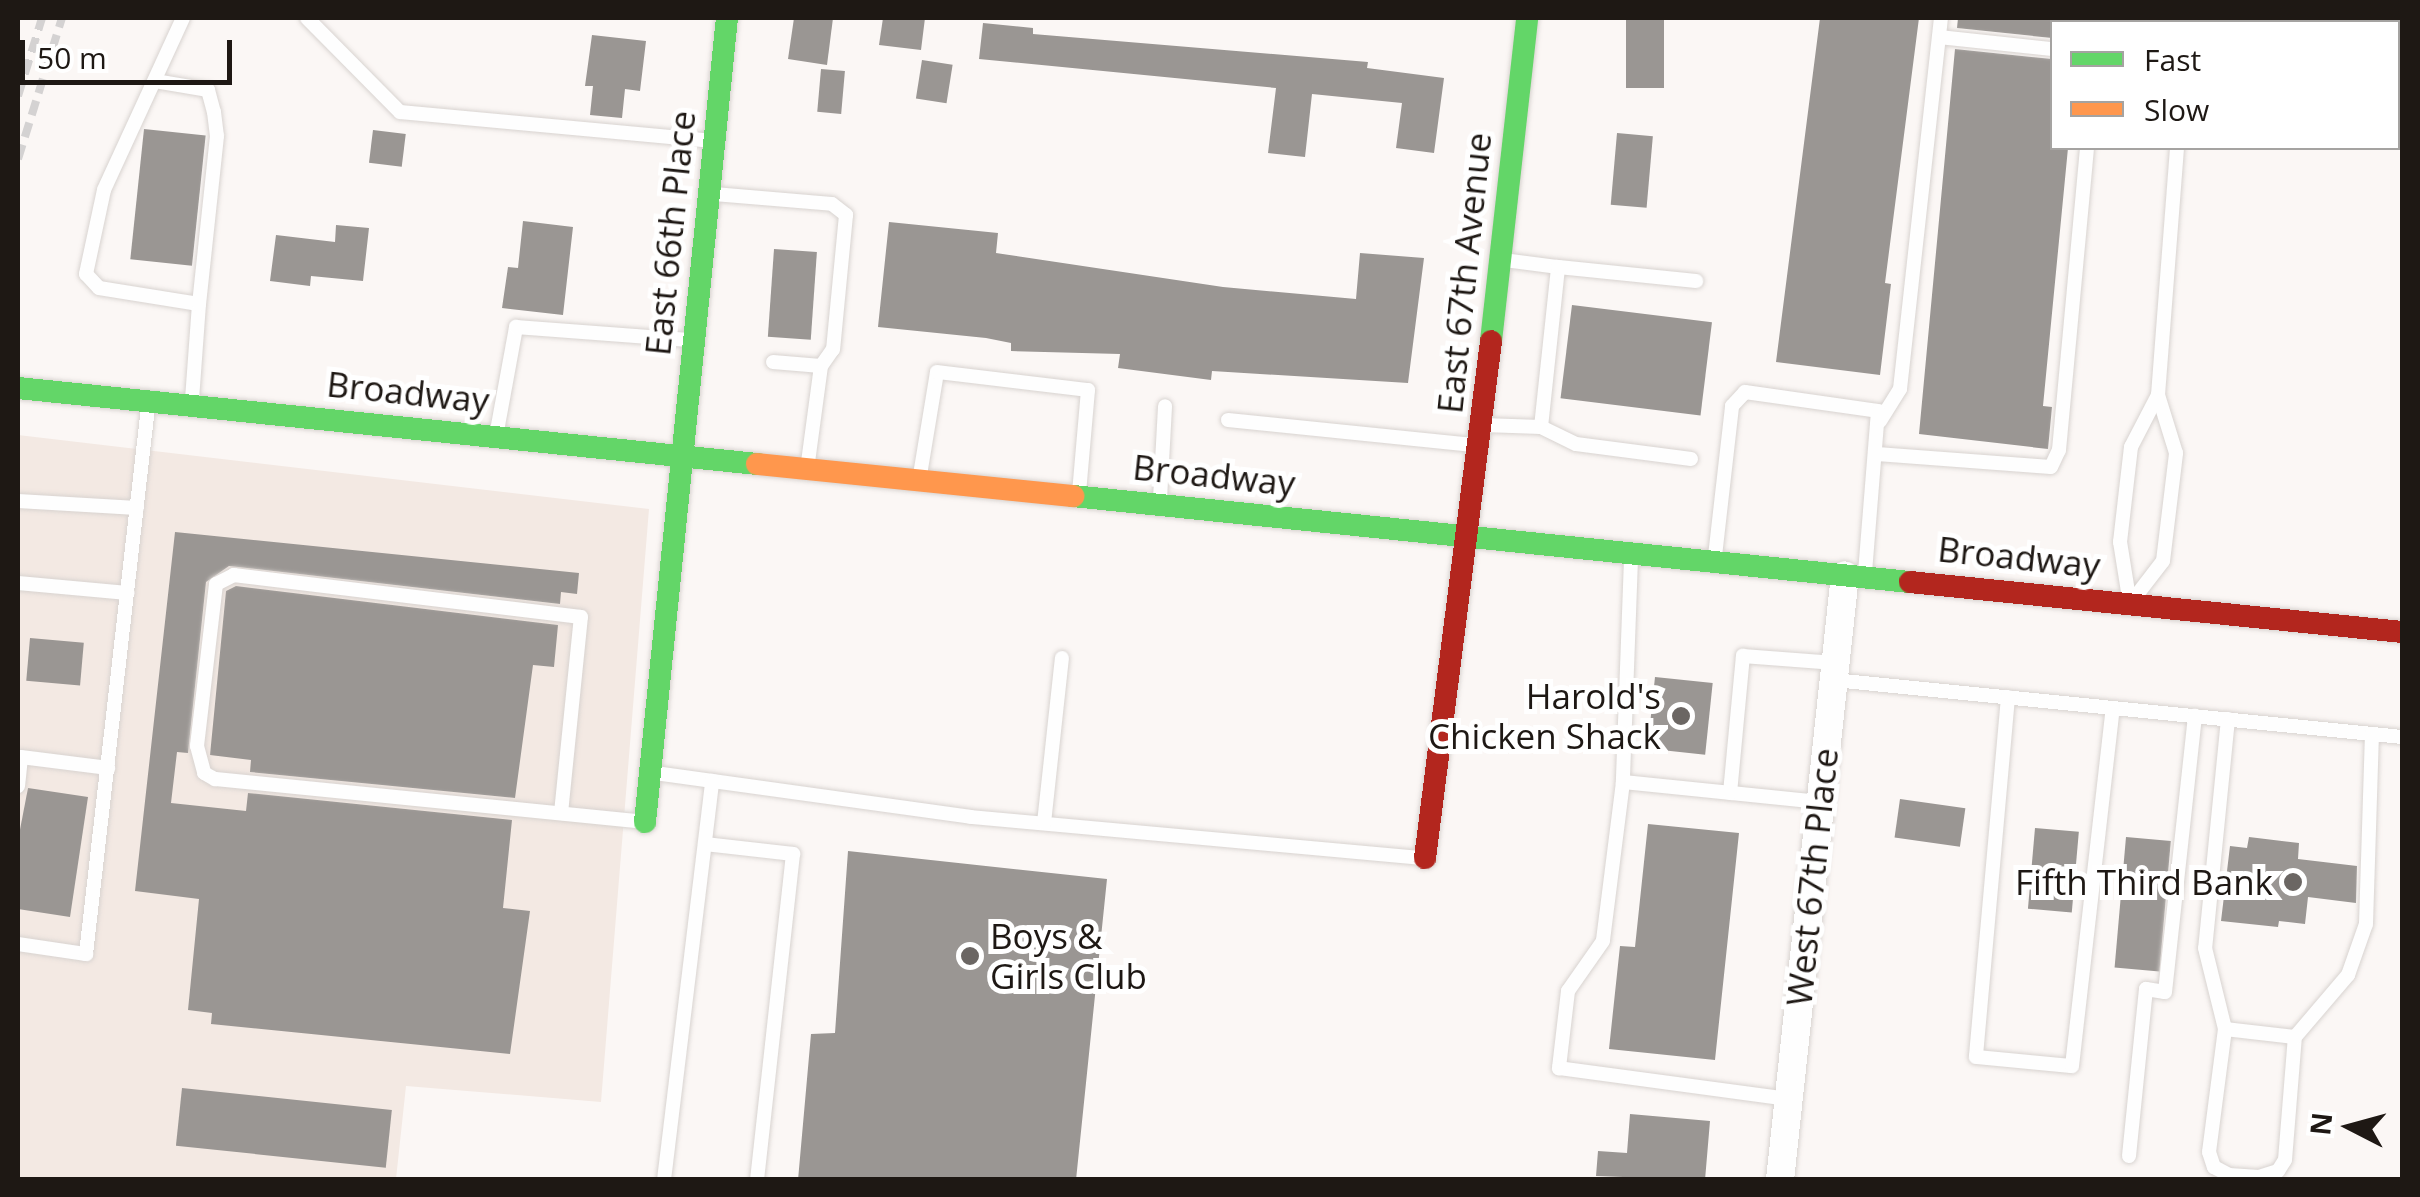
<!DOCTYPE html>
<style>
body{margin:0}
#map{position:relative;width:2420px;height:1197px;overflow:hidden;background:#fbf7f5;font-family:"Open Sans",sans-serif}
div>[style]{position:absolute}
.built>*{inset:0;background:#f3e9e3}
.building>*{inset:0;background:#9a9693;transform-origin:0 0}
.roads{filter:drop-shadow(0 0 2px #d8d3d0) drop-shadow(0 0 2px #d8d3d0)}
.lane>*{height:14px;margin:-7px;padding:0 7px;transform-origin:7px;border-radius:7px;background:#fefefe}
.street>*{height:28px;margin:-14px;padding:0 14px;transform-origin:14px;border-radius:14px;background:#fefefe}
.fast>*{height:22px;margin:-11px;padding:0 11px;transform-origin:11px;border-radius:11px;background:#63d668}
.slow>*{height:22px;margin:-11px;padding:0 11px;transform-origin:11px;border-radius:11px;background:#ff974d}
.jam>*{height:22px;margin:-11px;padding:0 11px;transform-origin:11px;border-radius:11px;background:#b3261e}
.rail>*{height:8px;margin-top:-4px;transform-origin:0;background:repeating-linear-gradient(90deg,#d4d2d2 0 15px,transparent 0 23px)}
.dots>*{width:28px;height:28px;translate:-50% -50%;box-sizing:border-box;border:5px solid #fff;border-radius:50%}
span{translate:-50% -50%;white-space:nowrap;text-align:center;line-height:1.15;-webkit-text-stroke:10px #fff;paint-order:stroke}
.street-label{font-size:35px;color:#1e1814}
.poi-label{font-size:35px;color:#1e1814}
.right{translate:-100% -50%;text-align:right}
.left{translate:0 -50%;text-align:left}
.frame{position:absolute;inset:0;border:20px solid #1e1814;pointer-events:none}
.legend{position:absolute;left:2050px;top:20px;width:350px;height:130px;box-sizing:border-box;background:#fff;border:2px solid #a5a3a1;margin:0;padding:12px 18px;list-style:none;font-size:30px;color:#1e1814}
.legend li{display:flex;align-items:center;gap:20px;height:50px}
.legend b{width:50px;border:2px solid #a5a3a1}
.north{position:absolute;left:2300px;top:1077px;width:100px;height:100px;-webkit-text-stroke:8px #fff;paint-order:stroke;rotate:276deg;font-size:28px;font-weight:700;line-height:40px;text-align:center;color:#1e1814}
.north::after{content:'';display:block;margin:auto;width:35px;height:45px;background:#1e1814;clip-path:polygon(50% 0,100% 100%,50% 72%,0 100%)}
.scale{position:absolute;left:20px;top:40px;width:212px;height:45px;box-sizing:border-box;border:5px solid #1e1814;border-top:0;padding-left:12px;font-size:30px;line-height:35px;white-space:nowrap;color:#1e1814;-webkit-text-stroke:8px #fff;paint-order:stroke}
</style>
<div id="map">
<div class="built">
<i style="clip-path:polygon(18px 435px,649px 509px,601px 1102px,406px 1086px,396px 1179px,18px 1180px)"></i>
</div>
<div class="building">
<i style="clip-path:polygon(794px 18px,833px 18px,827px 65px,788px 59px)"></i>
<i style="clip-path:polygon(883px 18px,925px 18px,921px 50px,879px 45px)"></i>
<i style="left:1626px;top:18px;width:38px;height:70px"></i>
<i style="clip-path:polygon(1820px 18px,1919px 18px,1885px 283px,1891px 284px,1880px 375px,1776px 362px)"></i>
<i style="clip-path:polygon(1958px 18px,2052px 18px,2052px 38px,1957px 28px)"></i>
<i style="clip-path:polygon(983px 23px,1033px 28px,1033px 34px,1368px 62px,1367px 68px,1444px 78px,1434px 153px,1396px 148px,1402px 103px,1312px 94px,1305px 157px,1268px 153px,1276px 88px,979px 59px)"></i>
<i style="clip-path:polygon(592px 35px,646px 41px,640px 91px,625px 89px,622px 118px,590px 115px,593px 86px,585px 86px)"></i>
<i style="clip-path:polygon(1955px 49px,2052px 59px,2052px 148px,2068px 148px,2043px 406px,2052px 407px,2048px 449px,1919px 434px)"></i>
<i style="left:922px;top:60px;width:31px;height:39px;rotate:9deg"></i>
<i style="left:821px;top:69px;width:24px;height:43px;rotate:5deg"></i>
<i style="left:144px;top:129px;width:62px;height:131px;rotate:6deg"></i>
<i style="left:373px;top:130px;width:33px;height:33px;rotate:7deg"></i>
<i style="left:1617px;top:133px;width:36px;height:72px;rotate:5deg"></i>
<i style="clip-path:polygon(523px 221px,573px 227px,563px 315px,502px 308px,508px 267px,518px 268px)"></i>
<i style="clip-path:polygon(889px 222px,998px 233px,996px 253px,1223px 287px,1356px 299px,1360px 253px,1424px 258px,1408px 383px,1212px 371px,1211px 380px,1118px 368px,1120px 354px,1011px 351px,1011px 343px,986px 338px,878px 327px)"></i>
<i style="clip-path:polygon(336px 225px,369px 228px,363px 281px,311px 276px,310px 286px,270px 281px,276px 235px,335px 242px)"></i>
<i style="left:774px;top:249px;width:43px;height:88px;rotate:4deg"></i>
<i style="left:1572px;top:305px;width:141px;height:94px;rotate:7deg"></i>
<i style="clip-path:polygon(175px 532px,579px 573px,577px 594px,561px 592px,560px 604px,229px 566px,206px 582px,188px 753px,177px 752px,171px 803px,246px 811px,248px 793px,512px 820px,503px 908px,530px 911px,510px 1054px,211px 1024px,212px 1013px,188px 1010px,199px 899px,135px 891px)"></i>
<i style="clip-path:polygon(236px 586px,558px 625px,554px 667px,533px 665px,515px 798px,250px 772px,251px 760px,210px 755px,226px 591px)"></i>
<i style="left:30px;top:638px;width:54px;height:43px;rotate:5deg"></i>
<i style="left:1655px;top:677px;width:58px;height:72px;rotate:6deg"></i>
<i style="clip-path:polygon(28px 788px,88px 797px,70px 917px,18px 909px,18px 840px)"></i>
<i style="left:1900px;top:799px;width:66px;height:39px;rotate:8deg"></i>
<i style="clip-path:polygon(1648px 824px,1739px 833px,1715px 1060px,1609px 1049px,1620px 946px,1635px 947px)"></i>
<i style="left:2035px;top:828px;width:44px;height:81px;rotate:5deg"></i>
<i style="left:2126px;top:837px;width:45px;height:131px;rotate:5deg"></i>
<i style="clip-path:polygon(2249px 837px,2299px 843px,2298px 859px,2357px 866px,2356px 903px,2308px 897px,2305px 924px,2279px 921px,2278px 927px,2221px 921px,2230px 846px,2247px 848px)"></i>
<i style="clip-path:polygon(848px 851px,1107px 879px,1076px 1180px,798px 1180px,811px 1034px,835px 1033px)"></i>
<i style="left:182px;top:1088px;width:211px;height:58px;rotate:6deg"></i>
<i style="clip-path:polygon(1630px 1114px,1710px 1121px,1705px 1180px,1596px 1176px,1598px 1151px,1627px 1153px)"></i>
</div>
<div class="roads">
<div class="lane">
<i style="left:183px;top:18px;width:189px;rotate:114.7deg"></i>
<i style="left:104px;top:190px;width:86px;rotate:102.1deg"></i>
<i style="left:86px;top:274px;width:19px;rotate:47deg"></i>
<i style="left:99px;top:288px;width:101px;rotate:9.1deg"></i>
<i style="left:199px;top:304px;width:96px;rotate:94.2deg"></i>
<i style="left:307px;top:18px;width:132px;rotate:45.3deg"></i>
<i style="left:400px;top:112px;width:312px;rotate:5.3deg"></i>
<i style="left:2188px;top:22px;width:4px;rotate:-90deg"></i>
<i style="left:1939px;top:37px;width:114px;rotate:6.1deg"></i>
<i style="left:155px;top:81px;width:54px;rotate:9.6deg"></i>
<i style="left:208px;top:90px;width:23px;rotate:75deg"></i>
<i style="left:214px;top:112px;width:24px;rotate:83deg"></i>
<i style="left:217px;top:136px;width:169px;rotate:96.1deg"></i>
<i style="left:714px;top:194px;width:118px;rotate:4.8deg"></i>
<i style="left:832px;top:204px;width:18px;rotate:38deg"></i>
<i style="left:846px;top:215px;width:135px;rotate:95.5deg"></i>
<i style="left:833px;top:349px;width:21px;rotate:125deg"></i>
<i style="left:821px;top:366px;width:97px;rotate:97.7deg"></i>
<i style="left:1504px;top:260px;width:54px;rotate:7.4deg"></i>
<i style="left:773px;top:362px;width:48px;rotate:4.8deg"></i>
<i style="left:1228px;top:420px;width:249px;rotate:5.8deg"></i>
<i style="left:1880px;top:421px;width:38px;rotate:-58deg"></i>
<i style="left:1900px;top:389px;width:373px;rotate:-83.7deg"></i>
<i style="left:1483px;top:425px;width:58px;rotate:2deg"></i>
<i style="left:1541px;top:427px;width:39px;rotate:26deg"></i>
<i style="left:1576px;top:444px;width:116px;rotate:7.4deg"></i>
<i style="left:1541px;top:427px;width:161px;rotate:-83.9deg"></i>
<i style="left:1558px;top:267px;width:139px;rotate:5.8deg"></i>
<i style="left:497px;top:431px;width:106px;rotate:-79.6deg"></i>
<i style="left:516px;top:327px;width:173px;rotate:4.3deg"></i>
<i style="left:1877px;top:454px;width:174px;rotate:4.3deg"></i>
<i style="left:2051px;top:467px;width:19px;rotate:-65deg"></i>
<i style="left:2059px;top:450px;width:303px;rotate:-84.7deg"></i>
<i style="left:920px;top:475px;width:104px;rotate:-80.6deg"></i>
<i style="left:937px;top:372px;width:152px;rotate:6.8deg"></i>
<i style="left:1088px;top:390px;width:102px;rotate:95deg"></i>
<i style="left:1160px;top:499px;width:93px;rotate:-86.9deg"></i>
<i style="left:18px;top:501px;width:119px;rotate:3.4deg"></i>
<i style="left:1715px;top:556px;width:151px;rotate:-83.5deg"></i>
<i style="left:1732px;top:406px;width:19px;rotate:-47deg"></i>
<i style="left:1745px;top:392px;width:134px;rotate:8.1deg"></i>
<i style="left:1878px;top:411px;width:162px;rotate:94.6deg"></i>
<i style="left:1631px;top:559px;width:223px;rotate:92.1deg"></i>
<i style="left:1623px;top:782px;width:198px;rotate:5.8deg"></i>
<i style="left:18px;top:583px;width:110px;rotate:5.2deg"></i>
<i style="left:2136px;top:596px;width:44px;rotate:-52.4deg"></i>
<i style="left:2163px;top:561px;width:109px;rotate:-83.1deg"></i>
<i style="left:2176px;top:453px;width:61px;rotate:-107.2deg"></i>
<i style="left:2129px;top:598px;width:57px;rotate:-99.1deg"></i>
<i style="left:2120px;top:542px;width:96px;rotate:-83.4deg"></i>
<i style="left:2131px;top:447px;width:59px;rotate:-62.6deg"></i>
<i style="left:2158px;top:395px;width:248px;rotate:-85.6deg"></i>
<i style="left:1834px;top:680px;width:571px;rotate:5.73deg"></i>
<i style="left:2008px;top:697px;width:361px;rotate:95.1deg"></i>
<i style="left:1976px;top:1057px;width:96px;rotate:5.4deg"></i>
<i style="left:2072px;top:1066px;width:360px;rotate:-83.5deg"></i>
<i style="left:2228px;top:719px;width:230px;rotate:95.7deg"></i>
<i style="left:2205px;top:948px;width:83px;rotate:76.1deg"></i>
<i style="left:2225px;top:1029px;width:124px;rotate:97.4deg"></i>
<i style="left:2209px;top:1152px;width:16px;rotate:72deg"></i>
<i style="left:2214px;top:1167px;width:17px;rotate:28deg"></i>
<i style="left:2229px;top:1175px;width:30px;rotate:4deg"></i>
<i style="left:2259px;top:1177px;width:20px;rotate:-18deg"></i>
<i style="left:2278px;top:1171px;width:13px;rotate:-58deg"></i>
<i style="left:2285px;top:1160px;width:123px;rotate:-85.4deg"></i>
<i style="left:2295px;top:1037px;width:82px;rotate:-49.5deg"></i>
<i style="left:2348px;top:975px;width:54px;rotate:-70.6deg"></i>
<i style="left:2366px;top:924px;width:190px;rotate:-88.2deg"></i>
<i style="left:655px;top:773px;width:319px;rotate:7.9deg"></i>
<i style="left:971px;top:817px;width:455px;rotate:5.2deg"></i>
<i style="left:1623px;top:782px;width:160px;rotate:97.2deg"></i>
<i style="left:1603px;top:941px;width:61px;rotate:125deg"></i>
<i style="left:1568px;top:991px;width:78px;rotate:96.7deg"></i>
<i style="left:1559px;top:1068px;width:232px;rotate:7.7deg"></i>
<i style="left:18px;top:786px;width:29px;rotate:-84deg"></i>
<i style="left:21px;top:757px;width:88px;rotate:7.2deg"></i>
<i style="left:1730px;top:793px;width:138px;rotate:-84.6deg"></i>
<i style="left:1743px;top:656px;width:92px;rotate:4.4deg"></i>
<i style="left:561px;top:813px;width:197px;rotate:-84.2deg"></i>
<i style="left:581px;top:617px;width:350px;rotate:-173.1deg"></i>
<i style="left:234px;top:575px;width:20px;rotate:153deg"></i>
<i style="left:216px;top:584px;width:163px;rotate:96.7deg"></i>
<i style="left:197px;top:746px;width:28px;rotate:75deg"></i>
<i style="left:204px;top:773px;width:13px;rotate:29deg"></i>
<i style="left:215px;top:779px;width:431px;rotate:5.7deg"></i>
<i style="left:1044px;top:823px;width:166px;rotate:-83.8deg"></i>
<i style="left:705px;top:844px;width:89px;rotate:6.5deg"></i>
<i style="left:793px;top:854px;width:328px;rotate:96.3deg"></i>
<i style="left:18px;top:944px;width:69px;rotate:8.4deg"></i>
<i style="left:86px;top:954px;width:551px;rotate:-83.53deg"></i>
<i style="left:2225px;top:1029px;width:70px;rotate:6.5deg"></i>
<i style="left:2129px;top:1156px;width:168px;rotate:-84.2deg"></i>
<i style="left:2146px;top:989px;width:19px;rotate:9deg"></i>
<i style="left:2165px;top:992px;width:278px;rotate:-83.8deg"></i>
<i style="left:664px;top:1180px;width:402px;rotate:-83.1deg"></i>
</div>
<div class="street">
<i style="left:1780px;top:1180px;width:608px;rotate:-83.87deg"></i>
</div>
<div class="fast">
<i style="left:1491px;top:341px;width:325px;rotate:-83.6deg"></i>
<i style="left:18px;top:388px;width:743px;rotate:5.87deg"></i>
<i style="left:1073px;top:496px;width:841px;rotate:5.87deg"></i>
<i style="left:645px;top:822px;width:808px;rotate:-84.18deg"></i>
</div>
<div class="slow">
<i style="left:757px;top:464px;width:318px;rotate:5.8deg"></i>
</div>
<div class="jam">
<i style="left:1910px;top:582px;width:495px;rotate:5.8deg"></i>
<i style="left:1425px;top:858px;width:521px;rotate:-82.72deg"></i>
</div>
</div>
<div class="rail">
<i style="left:18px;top:96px;width:82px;rotate:-72.9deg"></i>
<i style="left:18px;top:159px;width:148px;rotate:-72.7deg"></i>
</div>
<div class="dots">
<i style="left:1681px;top:716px;background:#6b6663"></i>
<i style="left:2293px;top:882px;background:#6b6663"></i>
<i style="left:970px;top:956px;background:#6b6663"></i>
</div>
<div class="street-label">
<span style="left:670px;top:233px;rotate:-84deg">East 66th Place</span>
<span style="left:1464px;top:273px;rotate:-84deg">East 67th Avenue</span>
<span style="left:408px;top:392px;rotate:6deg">Broadway</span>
<span style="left:1214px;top:475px;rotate:6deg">Broadway</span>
<span style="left:2019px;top:557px;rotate:6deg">Broadway</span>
<span style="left:1812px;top:877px;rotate:-84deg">West 67th Place</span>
</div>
<div class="poi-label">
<span class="right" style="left:1661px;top:716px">Harold's<br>Chicken Shack</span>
<span class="right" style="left:2273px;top:882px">Fifth Third Bank</span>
<span class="left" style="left:990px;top:956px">Boys &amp;<br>Girls Club</span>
</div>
<div class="frame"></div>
<ul class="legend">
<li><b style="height:12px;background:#63d668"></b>Fast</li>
<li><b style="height:12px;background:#ff974d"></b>Slow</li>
</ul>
<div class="north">N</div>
<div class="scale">50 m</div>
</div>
